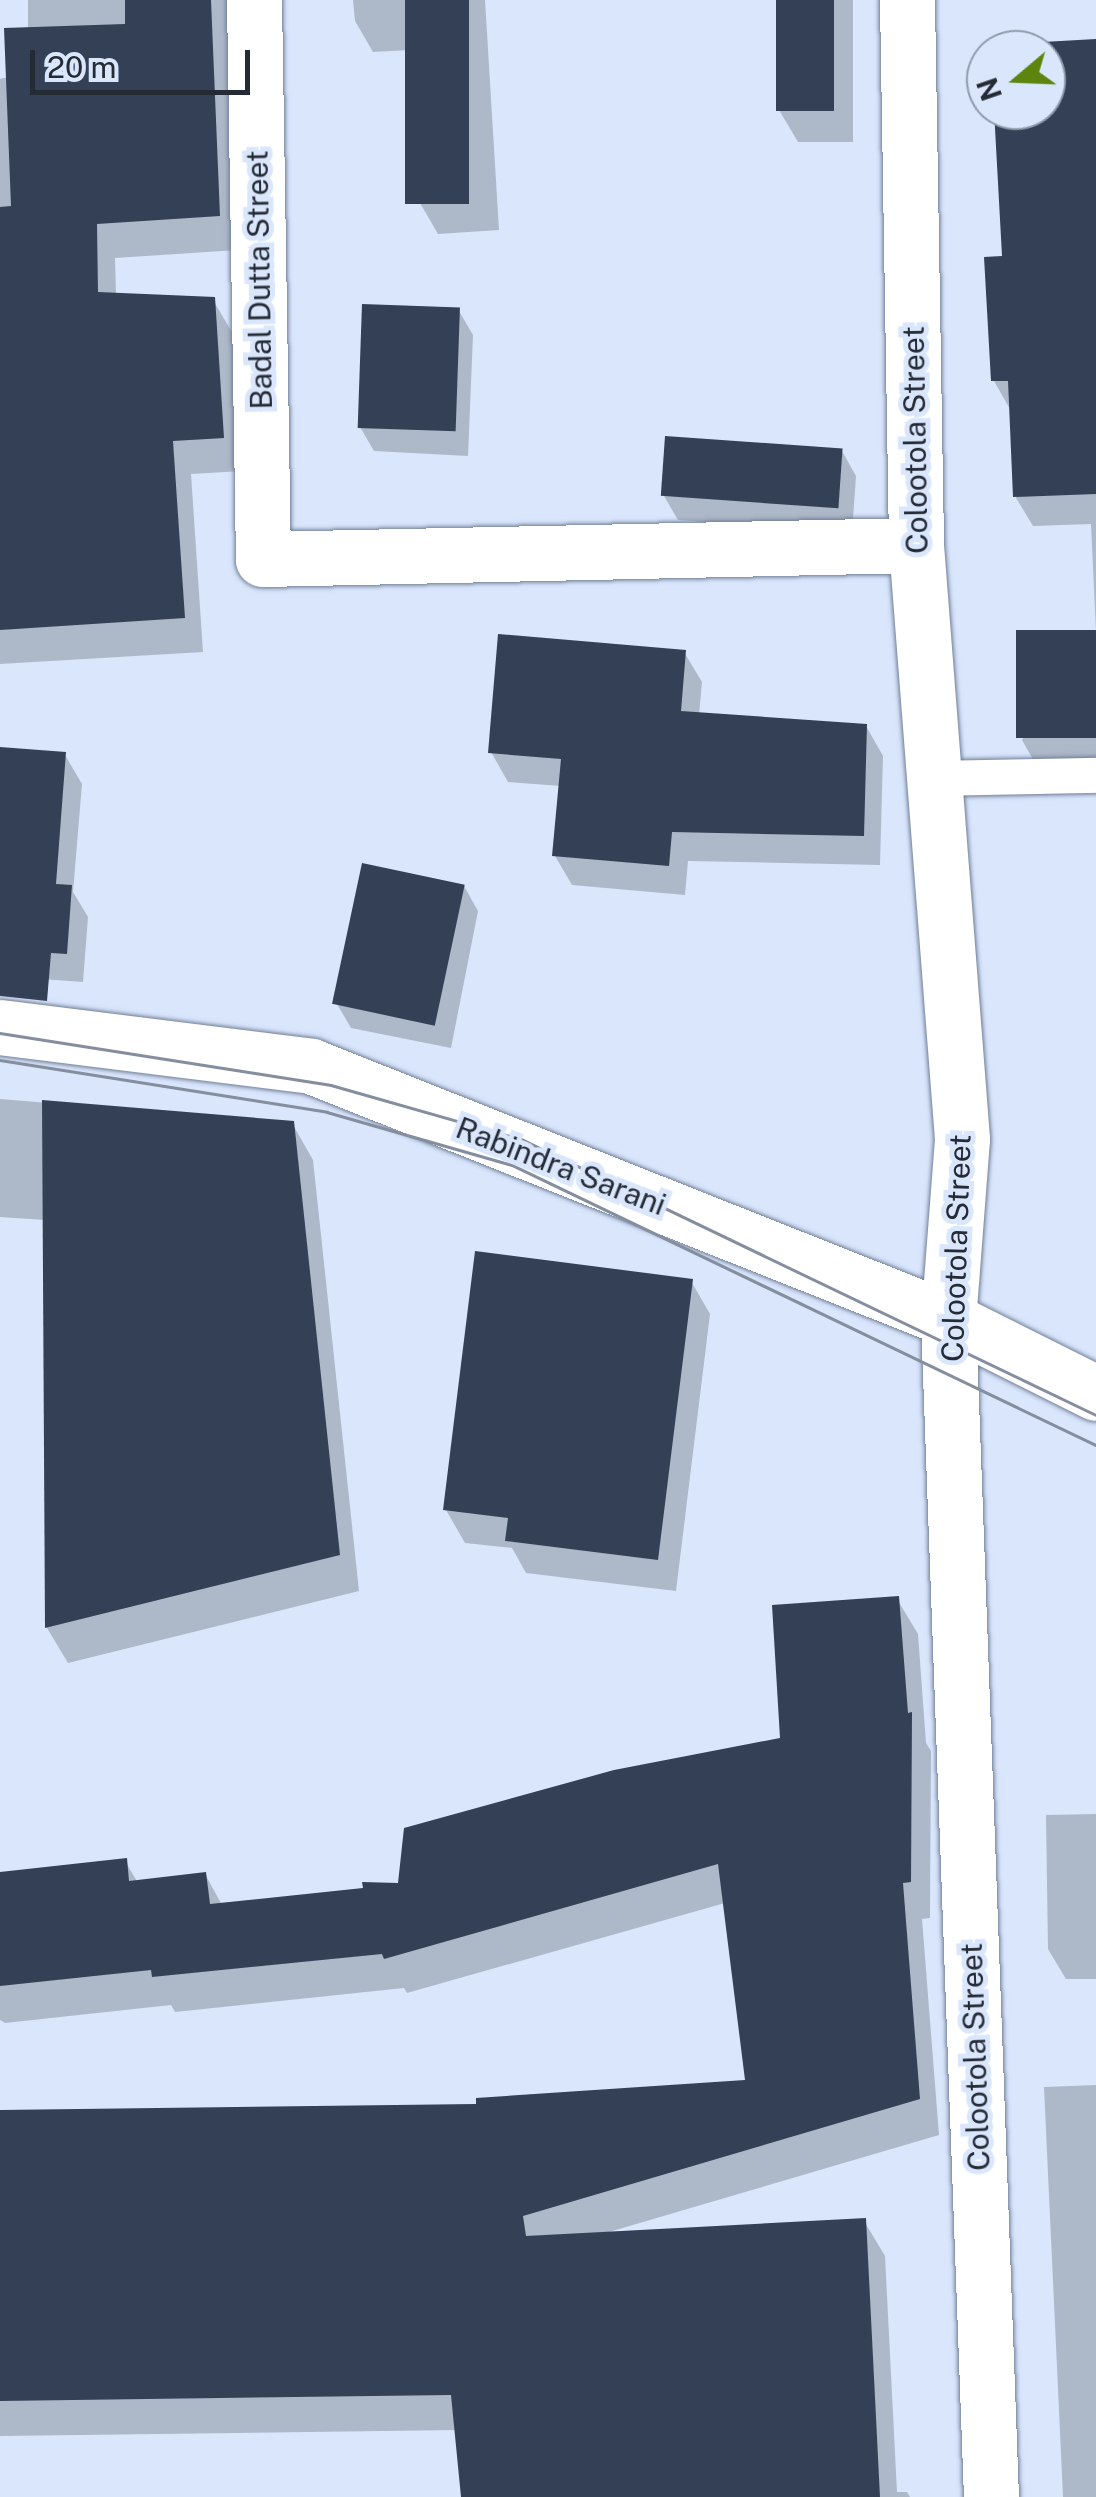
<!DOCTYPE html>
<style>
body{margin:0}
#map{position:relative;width:1096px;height:2497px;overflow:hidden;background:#d9e6fc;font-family:"Public Sans",sans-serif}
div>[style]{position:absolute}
.shadow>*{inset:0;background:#0003}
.building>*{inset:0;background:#334056;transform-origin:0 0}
.roads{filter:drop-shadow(0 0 2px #707e97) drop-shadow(0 0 2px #707e97)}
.service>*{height:35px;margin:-17.5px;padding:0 17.5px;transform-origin:17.5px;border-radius:17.5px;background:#fff}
.minor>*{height:55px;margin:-27.5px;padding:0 27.5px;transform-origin:27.5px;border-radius:27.5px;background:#fff}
.secondary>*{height:55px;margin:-27.5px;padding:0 27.5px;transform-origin:27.5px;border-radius:27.5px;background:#fff}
.tram>*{height:2.5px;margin:-1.25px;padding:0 1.25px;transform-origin:1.25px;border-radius:1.25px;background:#858e9f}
span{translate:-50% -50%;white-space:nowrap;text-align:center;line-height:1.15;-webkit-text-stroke:10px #d9e6fc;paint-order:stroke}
.street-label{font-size:30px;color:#252b35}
.north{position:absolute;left:966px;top:30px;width:100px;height:100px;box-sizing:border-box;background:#d9e6fc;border:2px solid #919bac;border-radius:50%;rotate:251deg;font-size:28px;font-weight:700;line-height:40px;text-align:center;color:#252b35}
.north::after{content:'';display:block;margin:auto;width:35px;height:45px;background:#5d850d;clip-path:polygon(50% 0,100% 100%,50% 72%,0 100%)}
.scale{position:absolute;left:30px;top:50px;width:220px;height:45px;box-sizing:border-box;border:5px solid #252b35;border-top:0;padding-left:12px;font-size:30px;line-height:35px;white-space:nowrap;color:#252b35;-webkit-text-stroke:8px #d9e6fc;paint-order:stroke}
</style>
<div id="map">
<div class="shadow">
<i style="clip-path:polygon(28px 0,245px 0,238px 250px,115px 258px,116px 295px,213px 300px,233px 334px,242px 471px,191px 474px,203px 652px,0 664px,0 79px,8px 77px,28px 30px)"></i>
<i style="clip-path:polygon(353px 0,485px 0,499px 230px,438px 234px,420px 203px,410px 50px,373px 52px,355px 21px)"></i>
<i style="clip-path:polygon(779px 0,853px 0,853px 142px,798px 142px,779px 110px)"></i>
<i style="clip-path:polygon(1096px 42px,1096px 769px,1039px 770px,1022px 740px,1096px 632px,1091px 524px,1033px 526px,1015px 496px,1011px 411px,994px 381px,1005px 259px,996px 110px,1046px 110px,1046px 50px,993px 50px)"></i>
<i style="clip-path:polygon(459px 311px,473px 335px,468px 456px,374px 451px,360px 427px)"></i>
<i style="clip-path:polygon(842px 451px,856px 476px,852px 533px,678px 520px,664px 496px)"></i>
<i style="clip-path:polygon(684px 652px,702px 682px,699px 715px,866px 726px,883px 756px,880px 865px,688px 861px,685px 895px,572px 885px,555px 856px,561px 786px,508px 782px,491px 752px)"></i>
<i style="clip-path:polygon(0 750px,65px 755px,82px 784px,73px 892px,88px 917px,83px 982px,0 976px)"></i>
<i style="clip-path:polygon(464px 886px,478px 911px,451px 1048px,351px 1028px,337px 1004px)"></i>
<i style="clip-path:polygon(0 1099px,292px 1123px,313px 1160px,359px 1591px,68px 1663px,47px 1628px,45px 1220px,0 1217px)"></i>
<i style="clip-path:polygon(691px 1281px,710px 1314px,676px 1591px,526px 1573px,512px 1548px,465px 1543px,446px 1510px)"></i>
<i style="clip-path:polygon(897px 1599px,918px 1634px,926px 1743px,931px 1751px,930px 1918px,922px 1919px,939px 2135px,609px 2232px,864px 2221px,885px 2256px,897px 2492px,907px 2492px,910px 2497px,463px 2497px,457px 2430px,0 2436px,0 2113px,479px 2106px,748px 2082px,725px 1903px,407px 1993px,404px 1988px,175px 2012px,171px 2005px,5px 2023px,0 2020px,0 1875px,125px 1861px,138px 1883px,205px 1874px,222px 1905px,400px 1885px,783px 1740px)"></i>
<i style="clip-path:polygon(1096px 1814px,1096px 1979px,1066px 1979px,1048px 1949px,1046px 1815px)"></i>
<i style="clip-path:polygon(1096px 2085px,1096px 2497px,1063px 2497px,1044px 2087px)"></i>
</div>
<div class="building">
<i style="clip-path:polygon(125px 0,211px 0,220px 216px,97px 224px,98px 292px,215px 297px,224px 438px,173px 441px,185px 618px,0 630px,0 207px,11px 206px,4px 28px,125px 24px)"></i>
<i style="left:405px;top:0;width:64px;height:204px"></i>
<i style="left:776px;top:0;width:58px;height:111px"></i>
<i style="clip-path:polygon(1096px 39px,1096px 494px,1013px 497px,1008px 381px,991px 381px,984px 257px,1002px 256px,994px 110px,1046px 110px,1046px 50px,990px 50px,990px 45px)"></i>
<i style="left:362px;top:304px;width:98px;height:124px;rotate:2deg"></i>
<i style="left:665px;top:436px;width:178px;height:60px;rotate:4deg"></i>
<i style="left:1096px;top:630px;width:108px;height:80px;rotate:90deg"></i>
<i style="clip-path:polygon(498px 634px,686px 650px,681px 711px,867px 724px,864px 836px,672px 832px,669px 866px,552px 856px,561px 759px,488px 753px)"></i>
<i style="clip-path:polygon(0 747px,66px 752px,56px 884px,72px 885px,67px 954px,51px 953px,47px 1001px,0 996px)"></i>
<i style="left:362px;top:863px;width:105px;height:144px;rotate:12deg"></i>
<i style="clip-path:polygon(42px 1100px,294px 1121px,340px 1555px,45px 1628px)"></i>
<i style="clip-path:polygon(475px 1251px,693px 1279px,658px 1560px,505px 1541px,508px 1518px,443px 1510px)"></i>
<i style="clip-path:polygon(899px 1596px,908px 1713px,912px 1712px,911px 1882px,903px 1883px,920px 2099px,523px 2216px,526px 2236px,866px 2218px,880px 2497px,461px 2497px,451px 2395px,0 2401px,0 2110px,476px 2104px,476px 2098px,745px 2080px,718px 1864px,384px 1959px,382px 1954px,152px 1977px,151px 1970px,0 1986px,0 1872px,127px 1858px,129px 1881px,206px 1872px,210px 1904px,363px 1888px,362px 1882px,398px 1883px,404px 1828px,614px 1770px,780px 1738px,772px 1605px)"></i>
</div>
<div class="roads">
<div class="service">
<i style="left:937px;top:778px;width:159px;rotate:-1.1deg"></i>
</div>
<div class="minor">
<i style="left:254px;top:0;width:559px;rotate:89.08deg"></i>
<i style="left:263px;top:559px;width:653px;rotate:-1.23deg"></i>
</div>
<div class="secondary">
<i style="left:907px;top:0;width:545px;rotate:89.05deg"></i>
<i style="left:916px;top:545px;width:596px;rotate:85.57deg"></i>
<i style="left:962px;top:1139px;width:181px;rotate:94.4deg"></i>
<i style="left:948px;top:1319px;width:1179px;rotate:87.91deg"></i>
<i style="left:0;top:1027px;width:313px;rotate:7.1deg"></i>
<i style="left:311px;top:1066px;width:685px;rotate:21.66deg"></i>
<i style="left:948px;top:1319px;width:165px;rotate:26.6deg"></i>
</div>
</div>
<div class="tram">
<i style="left:0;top:1033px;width:335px;rotate:8.9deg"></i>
<i style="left:331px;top:1085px;width:198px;rotate:15.9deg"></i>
<i style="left:521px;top:1139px;width:638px;rotate:25.64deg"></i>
<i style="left:0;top:1060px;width:331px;rotate:9deg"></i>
<i style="left:327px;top:1112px;width:192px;rotate:16deg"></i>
<i style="left:512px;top:1165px;width:648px;rotate:25.62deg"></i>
</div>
<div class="street-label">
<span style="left:259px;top:280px;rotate:-91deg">Badal Dutta Street</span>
<span style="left:915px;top:440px;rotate:-91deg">Colootola Street</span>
<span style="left:561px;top:1166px;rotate:21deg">Rabindra Sarani</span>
<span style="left:956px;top:1248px;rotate:-88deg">Colootola Street</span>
<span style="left:975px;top:2057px;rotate:-92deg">Colootola Street</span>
</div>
<div class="north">N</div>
<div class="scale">20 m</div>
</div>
